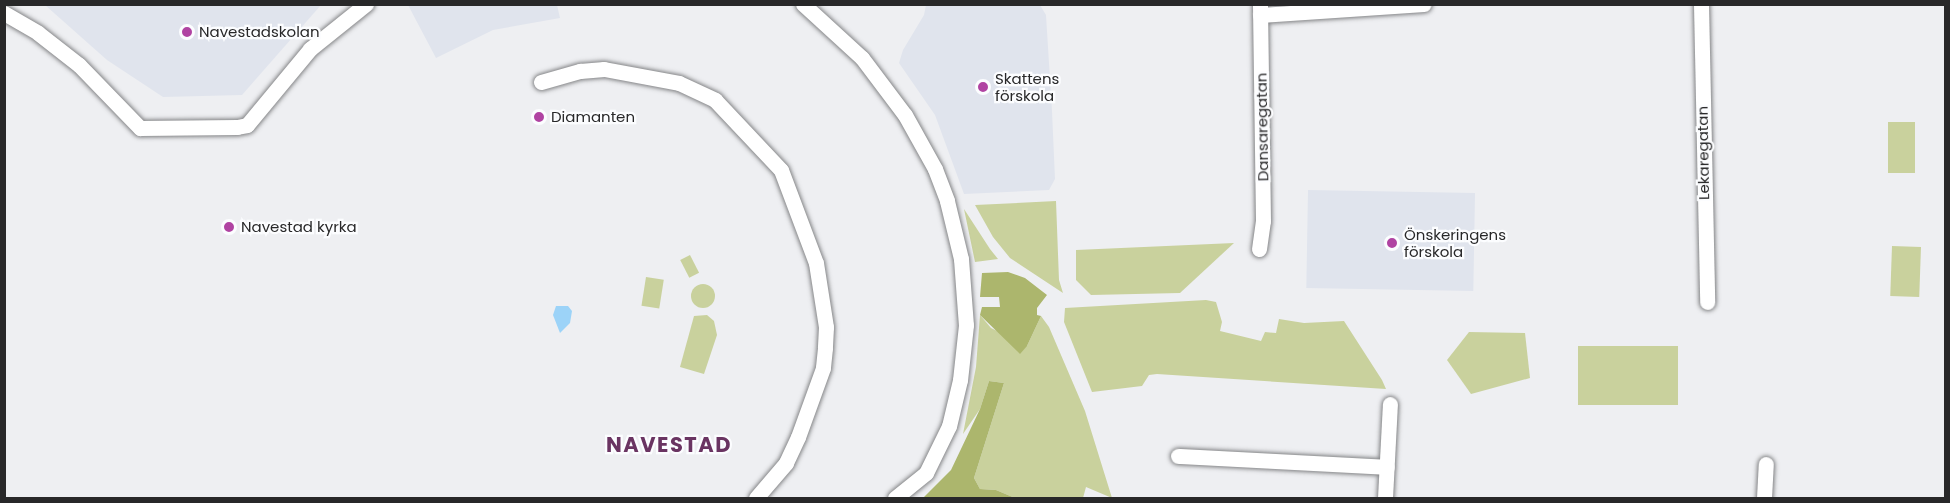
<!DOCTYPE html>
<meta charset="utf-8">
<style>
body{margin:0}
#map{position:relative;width:1950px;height:503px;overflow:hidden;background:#eeeff2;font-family:Poppins,sans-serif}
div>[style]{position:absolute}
.built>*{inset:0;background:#e0e4ed;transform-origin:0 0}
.green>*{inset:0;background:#c9d19d;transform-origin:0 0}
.round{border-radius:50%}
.forest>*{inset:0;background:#acb66d}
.water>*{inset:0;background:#9cd3f8}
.roads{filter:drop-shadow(0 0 2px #858688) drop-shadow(0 0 2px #858688)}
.minor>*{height:15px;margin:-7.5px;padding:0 7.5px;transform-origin:7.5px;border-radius:7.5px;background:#fff}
.dots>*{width:16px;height:16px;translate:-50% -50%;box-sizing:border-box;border:3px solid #fcfdff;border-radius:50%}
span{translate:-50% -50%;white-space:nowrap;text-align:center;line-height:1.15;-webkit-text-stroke:4.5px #fcfdff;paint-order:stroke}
.poi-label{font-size:15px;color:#282829}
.left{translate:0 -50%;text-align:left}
.street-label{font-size:15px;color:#282829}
.district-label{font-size:21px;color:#6a3462;font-weight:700;letter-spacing:1.5px}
.frame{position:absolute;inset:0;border:6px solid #282829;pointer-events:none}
</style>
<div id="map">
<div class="built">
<i style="clip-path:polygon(45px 5px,321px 5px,242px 95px,163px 97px,107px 60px)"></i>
<i style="clip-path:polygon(408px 5px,557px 5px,560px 18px,493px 30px,436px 58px)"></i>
<i style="clip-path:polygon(926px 5px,1040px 5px,1046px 15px,1052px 111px,1055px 179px,1049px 190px,964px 194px,935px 115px,899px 63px,903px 50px,924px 15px)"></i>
<i style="left:1475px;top:193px;width:98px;height:167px;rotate:91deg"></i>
</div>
<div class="green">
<i style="left:1888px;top:122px;width:27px;height:51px"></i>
<i style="clip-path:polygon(1056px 201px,1059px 280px,1063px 293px,1010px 258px,993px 237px,975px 205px)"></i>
<i style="clip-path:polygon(964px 209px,990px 249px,998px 259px,975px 262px)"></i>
<i style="clip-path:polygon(1234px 243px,1180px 293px,1091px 295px,1076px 280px,1076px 250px)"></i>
<i style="left:1892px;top:246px;width:29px;height:50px;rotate:2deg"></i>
<i style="left:690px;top:255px;width:20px;height:11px;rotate:63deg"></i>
<i style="left:646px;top:277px;width:18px;height:29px;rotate:9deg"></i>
<i class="round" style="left:691px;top:284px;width:24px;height:24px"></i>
<i style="clip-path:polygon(1206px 300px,1216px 302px,1222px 322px,1220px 331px,1261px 341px,1265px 332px,1276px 333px,1279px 319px,1304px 323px,1344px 321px,1382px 380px,1386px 389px,1157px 374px,1149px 375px,1142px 386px,1092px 392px,1064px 322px,1065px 308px)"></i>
<i style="clip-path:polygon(707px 315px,714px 321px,717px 335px,704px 374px,680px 367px,694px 316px)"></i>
<i style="clip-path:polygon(980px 315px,991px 328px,1027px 346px,1041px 316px,1049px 327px,1085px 411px,1112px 498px,1086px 487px,1083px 498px,1015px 498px,996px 490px,980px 489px,974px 478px,1004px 383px,989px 381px,980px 409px,963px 434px,976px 367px)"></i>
<i style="clip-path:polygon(1469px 332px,1525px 333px,1530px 378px,1471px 394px,1447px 360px)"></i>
<i style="left:1678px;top:346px;width:59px;height:100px;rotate:90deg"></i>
</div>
<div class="forest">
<i style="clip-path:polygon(1008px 272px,1025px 278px,1047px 295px,1037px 308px,1037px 315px,1041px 316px,1027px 346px,1020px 354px,980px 315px,982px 307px,1000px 307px,999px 297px,980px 297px,982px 273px)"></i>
<i style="clip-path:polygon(989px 381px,1004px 383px,974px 478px,980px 489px,996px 490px,1015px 498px,923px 498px,951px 470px,980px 409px)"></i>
</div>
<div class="water">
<i style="clip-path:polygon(556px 306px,568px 306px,572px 311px,570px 323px,560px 333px,553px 315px)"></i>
</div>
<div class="roads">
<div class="minor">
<i style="left:803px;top:4px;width:80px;rotate:42.5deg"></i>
<i style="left:862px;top:58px;width:71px;rotate:53deg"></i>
<i style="left:905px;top:115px;width:62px;rotate:60.9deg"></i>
<i style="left:935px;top:169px;width:34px;rotate:69deg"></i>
<i style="left:947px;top:201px;width:60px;rotate:76.4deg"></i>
<i style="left:961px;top:259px;width:66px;rotate:85.7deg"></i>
<i style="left:966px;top:325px;width:55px;rotate:96.2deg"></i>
<i style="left:960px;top:380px;width:47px;rotate:103.4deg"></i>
<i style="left:949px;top:426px;width:52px;rotate:116.1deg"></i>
<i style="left:926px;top:473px;width:40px;rotate:141deg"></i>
<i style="left:1701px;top:4px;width:298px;rotate:88.8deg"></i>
<i style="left:4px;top:13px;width:39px;rotate:30deg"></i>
<i style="left:38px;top:33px;width:52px;rotate:38deg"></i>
<i style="left:79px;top:65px;width:88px;rotate:45.9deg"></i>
<i style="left:140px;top:128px;width:97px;rotate:-0.6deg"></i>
<i style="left:237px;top:127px;width:10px;rotate:-11deg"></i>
<i style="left:247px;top:125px;width:99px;rotate:-50.3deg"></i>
<i style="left:310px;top:49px;width:72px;rotate:-38.8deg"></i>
<i style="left:1260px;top:15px;width:164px;rotate:-3.8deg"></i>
<i style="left:541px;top:82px;width:41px;rotate:-15.8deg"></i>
<i style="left:580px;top:71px;width:24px;rotate:-5deg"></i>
<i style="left:604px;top:69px;width:76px;rotate:10.6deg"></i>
<i style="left:679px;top:83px;width:40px;rotate:25deg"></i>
<i style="left:715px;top:100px;width:96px;rotate:46.7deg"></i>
<i style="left:781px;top:170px;width:99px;rotate:69.4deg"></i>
<i style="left:816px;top:263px;width:65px;rotate:81.1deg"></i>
<i style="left:826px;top:327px;width:21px;rotate:93deg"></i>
<i style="left:825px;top:348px;width:20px;rotate:96deg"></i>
<i style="left:823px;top:368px;width:73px;rotate:109.9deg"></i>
<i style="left:798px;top:437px;width:29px;rotate:115deg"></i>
<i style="left:786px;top:463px;width:46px;rotate:130.6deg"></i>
<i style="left:1259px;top:249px;width:28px;rotate:-82deg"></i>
<i style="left:1263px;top:221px;width:217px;rotate:-90.8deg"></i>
<i style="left:1178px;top:456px;width:209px;rotate:3deg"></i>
<i style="left:1385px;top:498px;width:94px;rotate:-87deg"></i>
<i style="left:1764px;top:498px;width:34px;rotate:-87deg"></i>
</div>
</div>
<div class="dots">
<i style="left:187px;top:32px;background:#b043a2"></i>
<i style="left:983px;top:87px;background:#b043a2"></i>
<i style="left:539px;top:117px;background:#b043a2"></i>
<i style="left:229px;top:227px;background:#b043a2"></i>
<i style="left:1392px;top:243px;background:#b043a2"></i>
</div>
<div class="poi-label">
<span class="left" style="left:199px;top:32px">Navestadskolan</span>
<span class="left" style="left:995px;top:87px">Skattens<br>förskola</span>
<span class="left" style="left:551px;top:117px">Diamanten</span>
<span class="left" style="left:241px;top:227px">Navestad kyrka</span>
<span class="left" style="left:1404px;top:243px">Önskeringens<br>förskola</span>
</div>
<div class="street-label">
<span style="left:1262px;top:127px;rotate:-91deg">Dansaregatan</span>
<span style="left:1703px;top:153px;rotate:-91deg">Lekaregatan</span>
</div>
<div class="district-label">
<span style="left:669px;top:445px">NAVESTAD</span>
</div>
<div class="frame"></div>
</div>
